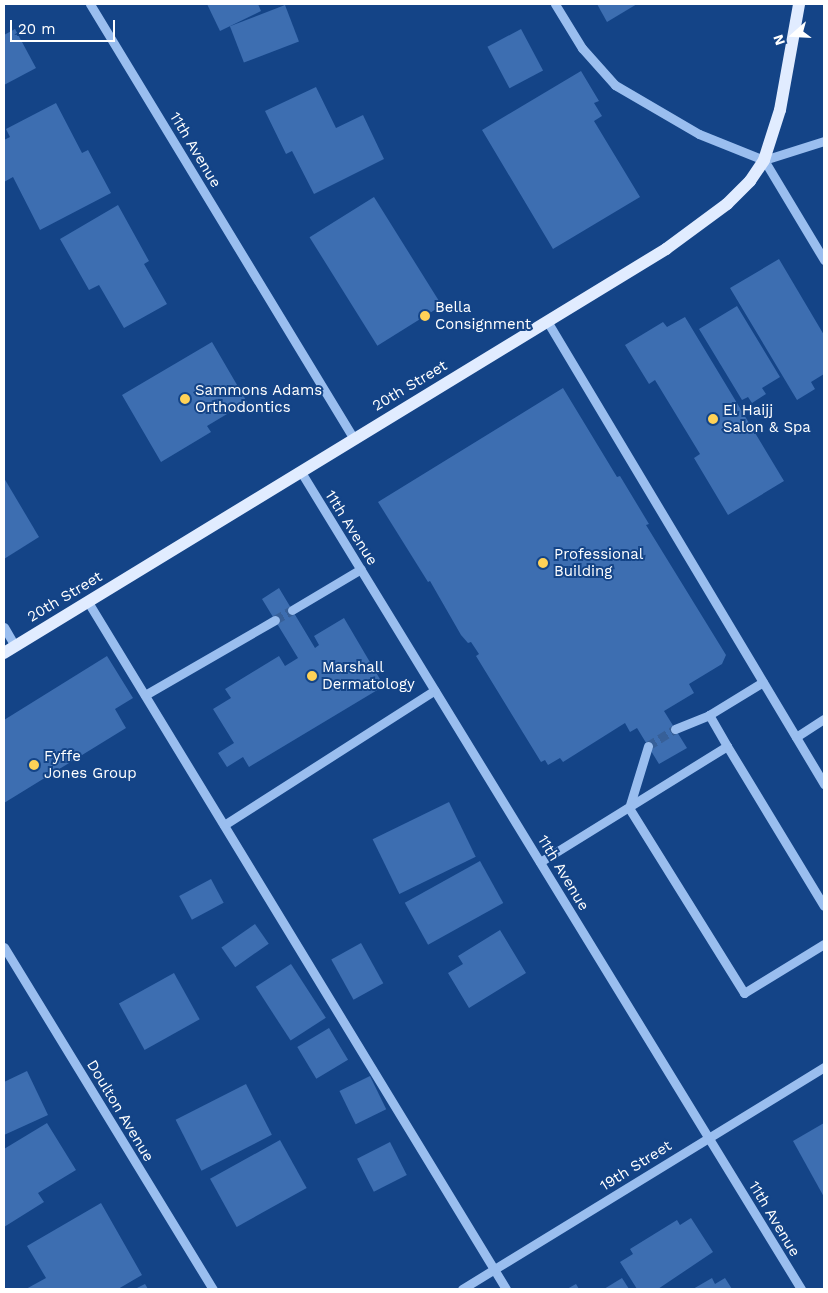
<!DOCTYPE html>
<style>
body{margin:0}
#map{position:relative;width:828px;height:1293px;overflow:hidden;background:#144487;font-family:"Work Sans",sans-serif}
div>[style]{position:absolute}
.building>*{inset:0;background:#3d6eb1;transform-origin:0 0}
.minor-tunnel>*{height:9px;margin-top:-4.5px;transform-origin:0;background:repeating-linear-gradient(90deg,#376099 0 9px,transparent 0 13.5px)}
.minor>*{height:9px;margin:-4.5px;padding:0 4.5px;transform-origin:4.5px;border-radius:4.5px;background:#9abeef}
.major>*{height:12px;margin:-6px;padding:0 6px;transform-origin:6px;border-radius:6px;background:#e1ecff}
.dots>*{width:14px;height:14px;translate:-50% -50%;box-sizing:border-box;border:2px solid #144487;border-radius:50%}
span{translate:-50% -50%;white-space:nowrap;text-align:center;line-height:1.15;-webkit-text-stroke:4px #144487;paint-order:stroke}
.street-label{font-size:15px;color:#fff}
.poi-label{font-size:15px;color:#fff}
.left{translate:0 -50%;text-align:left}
.frame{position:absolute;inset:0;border:5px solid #fff;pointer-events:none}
.north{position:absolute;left:768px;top:10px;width:50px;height:50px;-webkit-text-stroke:4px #144487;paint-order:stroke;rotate:251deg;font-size:14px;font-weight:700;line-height:20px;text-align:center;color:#fff}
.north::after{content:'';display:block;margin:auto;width:18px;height:22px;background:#fff;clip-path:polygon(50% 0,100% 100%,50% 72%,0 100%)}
.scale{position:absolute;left:10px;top:20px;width:105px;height:22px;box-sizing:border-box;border:2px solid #fff;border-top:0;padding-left:6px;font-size:15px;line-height:18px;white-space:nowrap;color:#fff;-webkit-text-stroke:4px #144487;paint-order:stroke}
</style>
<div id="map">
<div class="building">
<i style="clip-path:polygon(207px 4px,258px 4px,261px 11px,220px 31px)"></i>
<i style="clip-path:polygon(597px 4px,637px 4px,607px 22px)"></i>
<i style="left:285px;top:5px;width:39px;height:59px;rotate:69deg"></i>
<i style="clip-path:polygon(15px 29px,36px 68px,4px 85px,4px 35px)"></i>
<i style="left:521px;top:29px;width:47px;height:38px;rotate:62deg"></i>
<i style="clip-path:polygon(581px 71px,599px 101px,594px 103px,602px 116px,594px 121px,640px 197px,553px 249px,482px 130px)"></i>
<i style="clip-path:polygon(316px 87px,336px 128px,363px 115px,384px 159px,314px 194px,292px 151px,286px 154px,265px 111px)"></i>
<i style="clip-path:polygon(56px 103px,82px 153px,88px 150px,111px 193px,40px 230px,13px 177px,4px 182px,4px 140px,10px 137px,6px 129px)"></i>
<i style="left:374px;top:197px;width:128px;height:76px;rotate:58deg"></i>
<i style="clip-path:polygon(118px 205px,149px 261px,144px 264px,167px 304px,124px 328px,99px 285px,89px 290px,60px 239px)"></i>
<i style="clip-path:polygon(779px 259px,824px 335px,824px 374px,811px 382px,815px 389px,797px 400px,730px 288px)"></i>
<i style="clip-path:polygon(737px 306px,780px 377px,762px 388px,766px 394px,752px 403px,748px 397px,742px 400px,699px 329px)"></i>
<i style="clip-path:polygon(685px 317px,784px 481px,728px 515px,694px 458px,700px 454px,655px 380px,649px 384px,625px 345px,663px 322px,667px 327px)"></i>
<i style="clip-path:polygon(212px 342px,247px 402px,207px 426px,211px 432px,161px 462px,122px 395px)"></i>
<i style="clip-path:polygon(563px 388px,617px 477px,620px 476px,649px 524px,646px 525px,726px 655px,722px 664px,689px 684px,694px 693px,664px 711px,687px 748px,659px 764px,637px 728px,630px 732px,625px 723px,563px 762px,560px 758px,548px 765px,545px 760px,541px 762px,476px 656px,479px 654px,471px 642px,468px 643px,461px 635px,430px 581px,428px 582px,378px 502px)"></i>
<i style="clip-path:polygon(4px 478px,39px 537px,4px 559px)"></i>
<i style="clip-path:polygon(279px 588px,315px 648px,319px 645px,314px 636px,344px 618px,384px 686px,249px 767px,243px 757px,227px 767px,218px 753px,234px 743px,213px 709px,231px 698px,225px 689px,279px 656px,285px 666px,298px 658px,262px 599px)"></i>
<i style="clip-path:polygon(107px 656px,133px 698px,115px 709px,126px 728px,4px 803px,4px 720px)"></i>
<i style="left:449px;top:802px;width:61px;height:85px;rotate:64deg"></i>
<i style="left:480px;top:861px;width:48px;height:86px;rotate:61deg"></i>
<i style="left:211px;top:879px;width:27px;height:36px;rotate:62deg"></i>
<i style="left:255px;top:924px;width:24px;height:41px;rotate:55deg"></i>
<i style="clip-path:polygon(500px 930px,526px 973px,469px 1008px,448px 973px,463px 964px,458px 956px)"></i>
<i style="left:361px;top:943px;width:46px;height:34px;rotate:61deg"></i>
<i style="left:291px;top:964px;width:64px;height:42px;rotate:57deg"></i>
<i style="left:174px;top:973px;width:53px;height:63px;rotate:61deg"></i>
<i style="left:329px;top:1028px;width:37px;height:37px;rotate:59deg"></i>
<i style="clip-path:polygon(27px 1071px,48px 1115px,4px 1135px,4px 1082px)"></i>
<i style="left:370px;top:1076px;width:37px;height:34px;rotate:64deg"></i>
<i style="left:246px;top:1084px;width:57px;height:79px;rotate:63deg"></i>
<i style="clip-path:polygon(47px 1123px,76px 1170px,38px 1193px,44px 1202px,4px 1227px,4px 1149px)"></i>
<i style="clip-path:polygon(824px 1123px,824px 1197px,793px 1141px)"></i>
<i style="left:280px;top:1140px;width:55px;height:80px;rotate:61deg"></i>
<i style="left:390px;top:1142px;width:37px;height:37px;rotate:63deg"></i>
<i style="clip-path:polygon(101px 1203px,142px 1275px,118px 1289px,26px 1289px,46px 1278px,27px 1246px)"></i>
<i style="clip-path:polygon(691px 1218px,713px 1252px,658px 1289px,637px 1289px,620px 1262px,633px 1254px,630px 1249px,677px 1220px,680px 1225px)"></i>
<i style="clip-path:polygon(622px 1278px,629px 1289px,604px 1289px)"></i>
<i style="clip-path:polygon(712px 1278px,715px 1284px,725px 1278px,732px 1289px,693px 1289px)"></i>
<i style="clip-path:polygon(145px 1284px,148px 1289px,135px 1289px)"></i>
<i style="clip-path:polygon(576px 1284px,579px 1289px,567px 1289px)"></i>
</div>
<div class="minor-tunnel">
<i style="left:275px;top:620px;width:20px;rotate:-30deg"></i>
<i style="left:648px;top:746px;width:32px;rotate:-32deg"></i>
</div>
<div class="minor">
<i style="left:90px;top:4px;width:509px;rotate:58.75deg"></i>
<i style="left:555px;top:4px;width:52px;rotate:58.5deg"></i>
<i style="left:582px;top:48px;width:50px;rotate:48.3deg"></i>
<i style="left:615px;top:85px;width:97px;rotate:30.3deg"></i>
<i style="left:699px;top:134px;width:70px;rotate:21.8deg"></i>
<i style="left:764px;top:160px;width:117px;rotate:59deg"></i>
<i style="left:764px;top:160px;width:63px;rotate:-17.6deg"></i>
<i style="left:547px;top:321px;width:540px;rotate:59.11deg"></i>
<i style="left:301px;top:472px;width:958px;rotate:58.53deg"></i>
<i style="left:88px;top:602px;width:804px;rotate:58.68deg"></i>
<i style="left:292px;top:610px;width:80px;rotate:-30.7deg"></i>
<i style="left:4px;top:627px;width:22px;rotate:60deg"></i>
<i style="left:145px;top:695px;width:150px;rotate:-30deg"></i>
<i style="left:675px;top:729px;width:37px;rotate:-22deg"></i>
<i style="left:796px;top:737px;width:33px;rotate:-33deg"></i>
<i style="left:648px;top:746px;width:65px;rotate:107deg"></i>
<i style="left:629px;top:808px;width:218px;rotate:58.1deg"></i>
<i style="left:744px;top:993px;width:94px;rotate:-31.5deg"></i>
<i style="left:727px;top:746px;width:187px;rotate:58.8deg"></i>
<i style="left:224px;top:825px;width:250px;rotate:-32.6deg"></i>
<i style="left:540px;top:862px;width:220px;rotate:-31.8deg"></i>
<i style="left:727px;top:746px;width:36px;rotate:-120deg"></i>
<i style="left:709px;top:715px;width:63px;rotate:-31.4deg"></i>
<i style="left:4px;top:947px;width:401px;rotate:58.6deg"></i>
<i style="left:462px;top:1289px;width:425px;rotate:-31.5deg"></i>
</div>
<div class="major">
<i style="left:4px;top:653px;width:776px;rotate:-31.39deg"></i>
<i style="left:666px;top:249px;width:76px;rotate:-36.4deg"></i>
<i style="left:727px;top:204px;width:33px;rotate:-45deg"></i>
<i style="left:750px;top:181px;width:25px;rotate:-56deg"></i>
<i style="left:764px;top:160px;width:52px;rotate:-72.3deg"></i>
<i style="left:780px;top:110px;width:108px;rotate:-79.8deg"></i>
</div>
<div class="dots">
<i style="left:425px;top:316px;background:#ffd257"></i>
<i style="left:185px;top:399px;background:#ffd257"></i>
<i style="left:713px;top:419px;background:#ffd257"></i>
<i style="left:543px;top:563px;background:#ffd257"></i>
<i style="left:312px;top:676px;background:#ffd257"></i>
<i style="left:34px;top:765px;background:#ffd257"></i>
</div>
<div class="street-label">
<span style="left:195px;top:150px;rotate:59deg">11th Avenue</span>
<span style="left:410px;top:386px;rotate:-31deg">20th Street</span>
<span style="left:351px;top:528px;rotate:58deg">11th Avenue</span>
<span style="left:65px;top:597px;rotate:-31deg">20th Street</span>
<span style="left:563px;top:873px;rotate:59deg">11th Avenue</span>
<span style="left:120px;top:1111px;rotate:59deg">Doulton Avenue</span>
<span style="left:636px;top:1166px;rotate:-32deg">19th Street</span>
<span style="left:774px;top:1219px;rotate:59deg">11th Avenue</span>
</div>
<div class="poi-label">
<span class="left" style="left:435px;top:316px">Bella<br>Consignment</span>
<span class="left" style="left:195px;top:399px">Sammons Adams<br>Orthodontics</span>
<span class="left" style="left:723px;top:419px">El Haijj<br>Salon &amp; Spa</span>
<span class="left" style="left:554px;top:563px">Professional<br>Building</span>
<span class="left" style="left:322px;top:676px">Marshall<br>Dermatology</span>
<span class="left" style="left:44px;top:765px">Fyffe<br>Jones Group</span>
</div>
<div class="frame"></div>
<div class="north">N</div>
<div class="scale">20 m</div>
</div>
